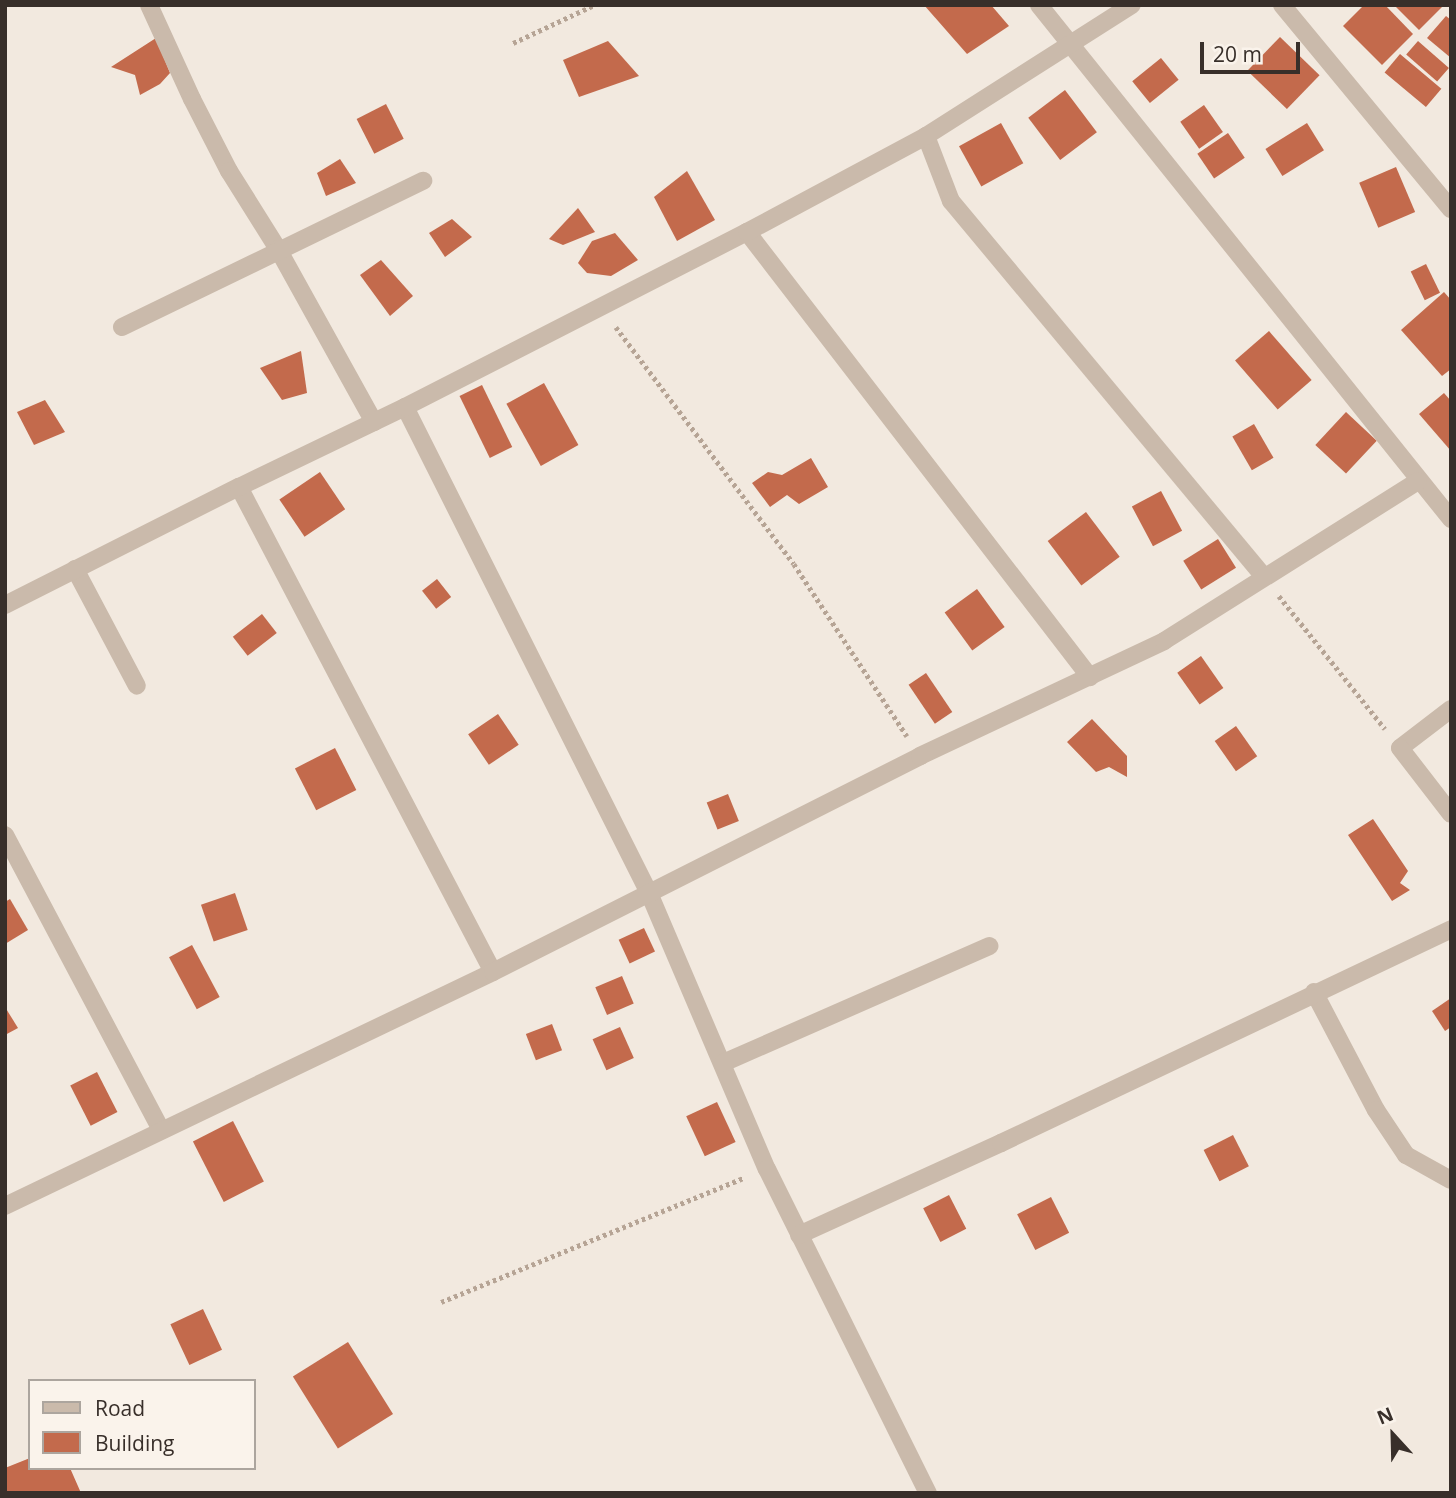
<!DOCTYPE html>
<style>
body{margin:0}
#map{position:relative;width:1456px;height:1498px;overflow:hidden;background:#f2e9df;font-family:"Open Sans",sans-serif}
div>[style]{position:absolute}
.building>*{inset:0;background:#c36a4c;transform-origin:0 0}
.path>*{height:4.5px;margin-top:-2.25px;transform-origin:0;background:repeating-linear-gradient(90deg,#b6a495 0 3.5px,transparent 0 7px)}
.lane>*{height:18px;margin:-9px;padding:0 9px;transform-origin:9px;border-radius:9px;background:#cabaab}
.street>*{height:18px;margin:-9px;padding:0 9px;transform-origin:9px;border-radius:9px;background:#cabaab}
span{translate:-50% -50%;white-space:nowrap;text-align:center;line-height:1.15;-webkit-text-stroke:6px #faf3eb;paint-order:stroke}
.frame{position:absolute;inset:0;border:7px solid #382f2a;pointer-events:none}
.legend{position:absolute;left:28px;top:1379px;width:228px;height:91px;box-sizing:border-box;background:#faf3eb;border:2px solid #aca59e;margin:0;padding:9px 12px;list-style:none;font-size:21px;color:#382f2a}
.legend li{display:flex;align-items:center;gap:14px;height:35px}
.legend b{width:35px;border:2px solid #aca59e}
.north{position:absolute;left:1358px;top:1400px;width:70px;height:70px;-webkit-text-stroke:5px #faf3eb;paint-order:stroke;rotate:338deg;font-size:19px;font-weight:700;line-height:28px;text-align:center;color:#382f2a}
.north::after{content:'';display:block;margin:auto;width:24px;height:32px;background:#382f2a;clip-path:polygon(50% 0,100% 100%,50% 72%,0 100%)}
.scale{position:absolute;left:1200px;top:42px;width:100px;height:32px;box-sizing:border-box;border:4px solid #382f2a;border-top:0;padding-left:9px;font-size:21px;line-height:24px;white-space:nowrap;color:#382f2a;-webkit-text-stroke:5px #faf3eb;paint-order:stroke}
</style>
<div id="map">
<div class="building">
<i style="clip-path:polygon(924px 5px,991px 5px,1009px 26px,967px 54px)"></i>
<i style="clip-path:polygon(1364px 5px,1385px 5px,1413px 34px,1382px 65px,1343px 26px)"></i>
<i style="clip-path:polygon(1394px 5px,1444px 5px,1419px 30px)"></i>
<i style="clip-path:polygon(1446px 16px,1451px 20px,1451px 58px,1427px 38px)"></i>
<i style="left:1280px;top:37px;width:55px;height:47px;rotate:44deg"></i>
<i style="clip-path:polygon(156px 38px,170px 73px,160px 84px,140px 95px,135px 75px,111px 67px)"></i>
<i style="clip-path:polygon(608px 41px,639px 76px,579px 97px,563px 60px)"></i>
<i style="left:1418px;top:41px;width:41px;height:18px;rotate:41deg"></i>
<i style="left:1400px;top:54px;width:54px;height:24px;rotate:40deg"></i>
<i style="left:1161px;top:58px;width:28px;height:37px;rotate:51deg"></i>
<i style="left:1065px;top:90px;width:53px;height:46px;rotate:53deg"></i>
<i style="left:386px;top:104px;width:39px;height:33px;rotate:63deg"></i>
<i style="left:1204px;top:105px;width:33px;height:29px;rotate:55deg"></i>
<i style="left:1001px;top:123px;width:46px;height:48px;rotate:61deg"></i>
<i style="left:1307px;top:123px;width:32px;height:49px;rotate:58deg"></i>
<i style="left:1228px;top:133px;width:30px;height:37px;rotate:56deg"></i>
<i style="clip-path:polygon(340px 159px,356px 183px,326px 196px,317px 173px)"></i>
<i style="left:1396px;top:167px;width:49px;height:40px;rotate:67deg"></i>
<i style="clip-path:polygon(687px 171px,715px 220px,677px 241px,654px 197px)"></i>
<i style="clip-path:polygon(578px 208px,595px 232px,563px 245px,549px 239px)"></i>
<i style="clip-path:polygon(452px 219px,472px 237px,445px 257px,429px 233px)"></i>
<i style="clip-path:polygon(615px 233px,638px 260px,611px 276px,587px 273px,578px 263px,592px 241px)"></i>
<i style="clip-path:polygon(381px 260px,413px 296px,390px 316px,360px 275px)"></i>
<i style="left:1426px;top:264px;width:32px;height:17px;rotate:64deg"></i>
<i style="clip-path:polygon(1444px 292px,1451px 300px,1451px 369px,1442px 376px,1401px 330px)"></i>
<i style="left:1269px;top:331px;width:65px;height:45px;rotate:49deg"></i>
<i style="clip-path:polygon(301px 351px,307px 393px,282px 400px,260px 368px)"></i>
<i style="left:544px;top:383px;width:71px;height:43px;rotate:61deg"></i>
<i style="left:482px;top:385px;width:69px;height:25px;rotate:64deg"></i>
<i style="clip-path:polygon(1444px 393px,1451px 401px,1451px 451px,1419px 414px)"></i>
<i style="clip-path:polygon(45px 400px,65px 432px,34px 445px,17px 412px)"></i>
<i style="left:1346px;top:412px;width:42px;height:45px;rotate:43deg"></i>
<i style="left:1254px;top:424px;width:39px;height:25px;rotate:60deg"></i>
<i style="clip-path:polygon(811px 458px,828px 487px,799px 504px,787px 495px,770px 507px,752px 483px,768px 472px,782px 475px)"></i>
<i style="left:320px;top:472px;width:45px;height:49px;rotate:56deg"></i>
<i style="left:1161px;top:491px;width:45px;height:33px;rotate:62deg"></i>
<i style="left:1086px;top:512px;width:56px;height:48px;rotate:53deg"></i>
<i style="left:1218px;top:539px;width:34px;height:41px;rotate:58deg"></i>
<i style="left:437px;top:579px;width:23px;height:19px;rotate:52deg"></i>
<i style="left:977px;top:589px;width:47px;height:40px;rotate:54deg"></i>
<i style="left:262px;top:614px;width:24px;height:37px;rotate:52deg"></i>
<i style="left:1201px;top:656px;width:39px;height:29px;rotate:55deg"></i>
<i style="left:926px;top:673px;width:47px;height:21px;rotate:56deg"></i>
<i style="left:498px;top:714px;width:37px;height:36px;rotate:56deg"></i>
<i style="clip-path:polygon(1092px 719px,1127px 756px,1127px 777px,1109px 767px,1096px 772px,1067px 742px)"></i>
<i style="left:1236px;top:726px;width:37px;height:26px;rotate:55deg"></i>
<i style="left:335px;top:748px;width:47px;height:45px;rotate:63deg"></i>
<i style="left:728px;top:794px;width:29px;height:23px;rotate:68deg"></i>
<i style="clip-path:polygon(1373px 819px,1408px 871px,1400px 883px,1410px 890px,1392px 901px,1348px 835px)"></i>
<i style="left:235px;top:893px;width:39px;height:36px;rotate:71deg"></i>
<i style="clip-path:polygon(10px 899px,28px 930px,5px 944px,5px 902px)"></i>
<i style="left:644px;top:928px;width:26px;height:28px;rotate:65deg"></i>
<i style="left:192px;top:945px;width:59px;height:26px;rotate:62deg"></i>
<i style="left:622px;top:976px;width:30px;height:29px;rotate:67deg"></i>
<i style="clip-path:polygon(1451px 998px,1451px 1027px,1445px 1031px,1432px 1011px)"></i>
<i style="clip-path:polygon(5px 1007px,18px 1028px,5px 1035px)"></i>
<i style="left:552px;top:1024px;width:28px;height:28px;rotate:69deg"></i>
<i style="left:620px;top:1027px;width:34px;height:30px;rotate:66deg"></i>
<i style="left:97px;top:1072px;width:45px;height:30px;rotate:63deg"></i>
<i style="left:717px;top:1102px;width:44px;height:34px;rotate:65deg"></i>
<i style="left:233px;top:1121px;width:68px;height:45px;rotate:63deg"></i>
<i style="left:1233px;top:1135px;width:35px;height:33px;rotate:63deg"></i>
<i style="left:949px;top:1195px;width:38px;height:29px;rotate:63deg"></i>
<i style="left:1051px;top:1197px;width:40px;height:38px;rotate:63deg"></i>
<i style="left:203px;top:1309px;width:45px;height:36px;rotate:65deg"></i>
<i style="left:348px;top:1342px;width:85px;height:65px;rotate:58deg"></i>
<i style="clip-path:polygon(30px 1458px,30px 1468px,70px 1468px,81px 1493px,5px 1493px,5px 1468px)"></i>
</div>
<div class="path">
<i style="left:513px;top:43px;width:89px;rotate:-25.1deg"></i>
<i style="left:616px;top:327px;width:296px;rotate:53.1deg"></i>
<i style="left:794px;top:564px;width:206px;rotate:56.7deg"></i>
<i style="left:1279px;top:596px;width:170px;rotate:51.4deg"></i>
<i style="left:441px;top:1302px;width:327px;rotate:-22.3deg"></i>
</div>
<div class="lane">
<i style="left:75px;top:569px;width:132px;rotate:62.1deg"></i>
</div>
<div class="street">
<i style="left:149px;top:5px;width:103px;rotate:65.4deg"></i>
<i style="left:192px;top:99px;width:81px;rotate:62.8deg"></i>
<i style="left:229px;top:171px;width:92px;rotate:57.9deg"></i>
<i style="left:278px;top:249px;width:198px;rotate:61deg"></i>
<i style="left:1039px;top:5px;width:659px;rotate:51.29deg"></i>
<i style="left:1282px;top:5px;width:265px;rotate:50.4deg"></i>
<i style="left:926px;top:136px;width:70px;rotate:69deg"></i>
<i style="left:951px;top:201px;width:489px;rotate:50.2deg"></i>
<i style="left:747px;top:232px;width:562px;rotate:52.38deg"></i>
<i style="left:122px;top:327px;width:335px;rotate:-25.9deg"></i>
<i style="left:405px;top:407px;width:544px;rotate:63.34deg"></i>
<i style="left:649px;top:893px;width:300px;rotate:66.9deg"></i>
<i style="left:767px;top:1169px;width:362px;rotate:63.6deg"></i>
<i style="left:239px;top:487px;width:547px;rotate:62.36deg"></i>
<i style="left:5px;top:605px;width:262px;rotate:-26.8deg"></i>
<i style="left:239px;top:487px;width:184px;rotate:-25.7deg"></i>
<i style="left:405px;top:407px;width:384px;rotate:-27.1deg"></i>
<i style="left:747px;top:232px;width:203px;rotate:-28.2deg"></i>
<i style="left:926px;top:136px;width:244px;rotate:-32.5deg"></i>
<i style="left:1451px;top:709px;width:64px;rotate:142.6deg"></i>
<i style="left:1400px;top:748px;width:83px;rotate:52.3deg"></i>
<i style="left:5px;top:835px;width:334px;rotate:62.1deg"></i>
<i style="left:1314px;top:992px;width:133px;rotate:62.3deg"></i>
<i style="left:1376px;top:1110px;width:54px;rotate:56.3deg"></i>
<i style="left:1406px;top:1155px;width:51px;rotate:29.1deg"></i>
<i style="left:723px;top:1063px;width:291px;rotate:-23.7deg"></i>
<i style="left:5px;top:1206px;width:541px;rotate:-25.62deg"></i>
<i style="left:493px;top:972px;width:479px;rotate:-26.8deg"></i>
<i style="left:920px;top:756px;width:270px;rotate:-25.2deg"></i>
<i style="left:1164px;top:641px;width:300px;rotate:-32.2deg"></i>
<i style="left:799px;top:1235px;width:222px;rotate:-24.5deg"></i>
<i style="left:1001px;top:1143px;width:498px;rotate:-25.4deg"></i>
</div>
<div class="frame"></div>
<ul class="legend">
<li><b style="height:9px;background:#cabaab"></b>Road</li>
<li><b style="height:19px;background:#c36a4c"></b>Building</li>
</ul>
<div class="north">N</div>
<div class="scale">20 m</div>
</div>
